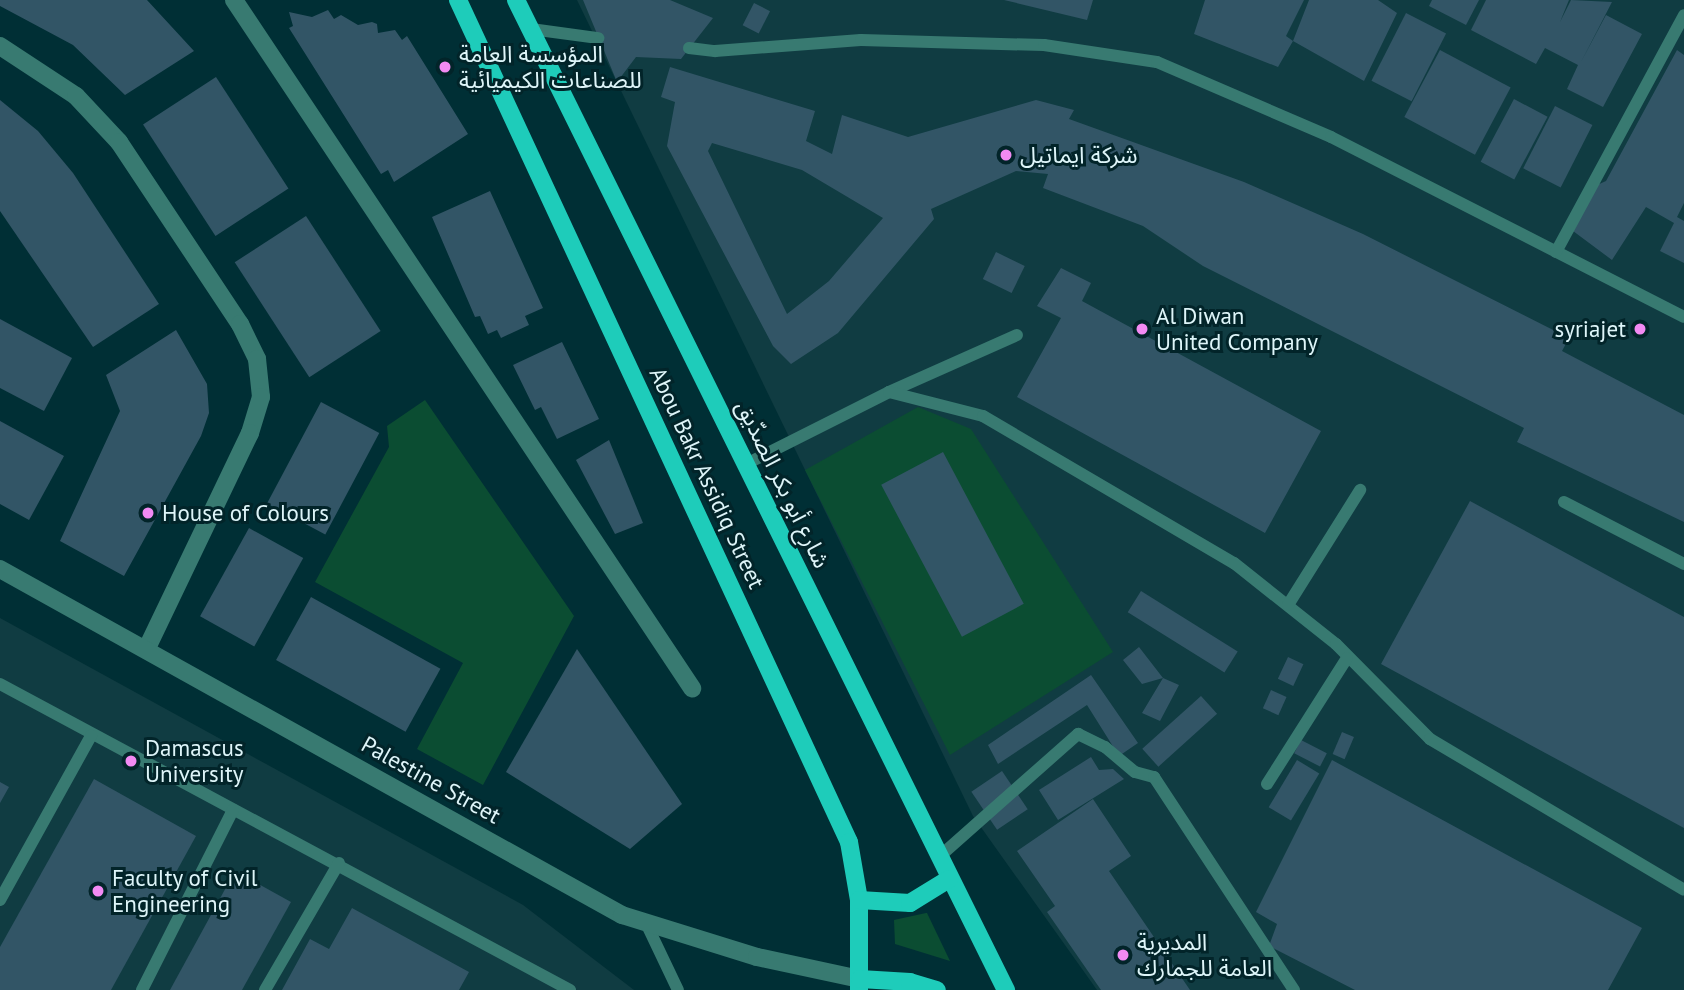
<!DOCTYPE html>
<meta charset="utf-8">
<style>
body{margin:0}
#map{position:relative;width:1684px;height:990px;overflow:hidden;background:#002f35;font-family:"PT Sans","Noto Sans Arabic",sans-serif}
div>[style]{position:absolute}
.built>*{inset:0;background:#103c42}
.green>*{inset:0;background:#0b4d32}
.building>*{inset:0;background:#325566;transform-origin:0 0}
.service>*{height:12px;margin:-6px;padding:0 6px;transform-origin:6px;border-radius:6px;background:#387a71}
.minor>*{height:18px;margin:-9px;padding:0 9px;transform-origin:9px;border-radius:9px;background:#387a71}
.tertiary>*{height:18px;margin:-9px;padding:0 9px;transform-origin:9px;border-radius:9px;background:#387a71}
.primary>*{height:18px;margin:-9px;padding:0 9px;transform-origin:9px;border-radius:9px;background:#1eccba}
.dots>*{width:19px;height:19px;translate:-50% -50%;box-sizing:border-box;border:4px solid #022429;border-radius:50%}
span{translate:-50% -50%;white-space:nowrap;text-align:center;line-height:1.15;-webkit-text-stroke:6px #022429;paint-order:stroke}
.poi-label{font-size:23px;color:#def5f9}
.left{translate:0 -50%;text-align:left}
.right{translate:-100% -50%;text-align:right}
.street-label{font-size:23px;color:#def5f9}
</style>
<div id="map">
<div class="built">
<i style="clip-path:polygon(577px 0,1684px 0,1684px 990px,1097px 990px,973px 816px)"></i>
<i style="clip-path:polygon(0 618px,523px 905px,634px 990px,0 990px)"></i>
</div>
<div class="green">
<i style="clip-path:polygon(425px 400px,574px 616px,483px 785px,417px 749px,463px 663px,315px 582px,389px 447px,387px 426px)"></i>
<i style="clip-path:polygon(918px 407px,971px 429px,1113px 652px,950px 755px,805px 470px)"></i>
<i style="clip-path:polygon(926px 913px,927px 913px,950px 961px,895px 944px,894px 920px)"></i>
</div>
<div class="building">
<i style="clip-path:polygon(0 0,147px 0,194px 51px,125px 95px,73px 45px,0 6px)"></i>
<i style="clip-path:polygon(583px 0,670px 0,713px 18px,681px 59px,636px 57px,617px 82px)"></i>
<i style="clip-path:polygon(1004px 0,1093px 0,1087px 20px)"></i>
<i style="clip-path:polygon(1205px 0,1304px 0,1286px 36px,1293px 41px,1309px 0,1378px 0,1397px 13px,1364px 81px,1293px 41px,1278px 67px,1194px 34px)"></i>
<i style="clip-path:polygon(1432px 0,1479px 0,1466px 25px,1429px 6px)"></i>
<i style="clip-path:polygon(1486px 0,1569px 0,1560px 22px,1571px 0,1612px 2px,1581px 62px,1606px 15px,1642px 34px,1603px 107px,1567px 89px,1578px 65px,1545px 48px,1536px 64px,1471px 30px)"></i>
<i style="left:754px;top:3px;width:18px;height:25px;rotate:27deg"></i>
<i style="clip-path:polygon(328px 10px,334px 19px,341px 15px,358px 25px,372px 22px,377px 24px,378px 33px,395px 30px,402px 40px,407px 36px,468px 134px,394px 182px,388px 170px,381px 174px,289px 28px,293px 26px,289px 12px,312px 17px)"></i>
<i style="left:1406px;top:13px;width:45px;height:76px;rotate:27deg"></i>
<i style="left:1440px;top:50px;width:80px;height:76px;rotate:28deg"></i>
<i style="clip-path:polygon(1677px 50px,1684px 55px,1684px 203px,1677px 217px,1684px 221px,1684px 263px,1660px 251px,1674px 223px,1646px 207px,1612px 260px,1573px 231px,1597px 185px,1606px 181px)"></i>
<i style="clip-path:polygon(evenodd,670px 67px,815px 111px,806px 141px,832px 154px,842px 115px,908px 137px,1036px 100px,1074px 110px,1069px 119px,1244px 182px,1363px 234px,1569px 338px,1562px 351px,1684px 415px,1684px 522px,1517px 442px,1524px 428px,1203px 266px,1143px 226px,1043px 188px,1048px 174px,1016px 171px,931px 209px,934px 219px,838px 333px,791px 364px,773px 346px,667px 146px,675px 102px,661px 97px,670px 67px,712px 143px,802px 170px,883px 218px,829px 281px,787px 314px,708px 151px,712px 143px)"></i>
<i style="left:216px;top:77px;width:133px;height:87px;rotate:57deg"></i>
<i style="left:1514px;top:99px;width:38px;height:71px;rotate:28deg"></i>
<i style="clip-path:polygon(0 100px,38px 131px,73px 173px,159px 304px,93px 347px,0 211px)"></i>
<i style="left:1555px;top:106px;width:42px;height:70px;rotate:27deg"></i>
<i style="clip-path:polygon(490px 191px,543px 308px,525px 316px,529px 325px,501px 338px,497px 330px,488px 334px,480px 316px,475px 317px,432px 217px)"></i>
<i style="left:306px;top:216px;width:137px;height:85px;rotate:57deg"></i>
<i style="left:996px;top:252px;width:32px;height:30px;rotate:26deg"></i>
<i style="clip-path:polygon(1061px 268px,1091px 283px,1082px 301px,1321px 431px,1265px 533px,1017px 397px,1061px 318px,1037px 306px)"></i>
<i style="clip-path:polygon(0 319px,72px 358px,44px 411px,0 388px)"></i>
<i style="clip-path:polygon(176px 330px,207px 384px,209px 413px,201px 436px,124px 576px,60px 541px,120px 411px,106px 375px)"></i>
<i style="clip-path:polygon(562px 342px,599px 419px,557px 439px,541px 407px,535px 410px,513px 365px)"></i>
<i style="left:321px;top:402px;width:66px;height:115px;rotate:28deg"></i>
<i style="clip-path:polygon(0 421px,64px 456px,29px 520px,0 504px)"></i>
<i style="clip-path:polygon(609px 440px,643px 523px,615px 534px,576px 460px)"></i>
<i style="left:943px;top:452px;width:172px;height:70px;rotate:62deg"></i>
<i style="clip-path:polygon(1470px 501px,1684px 617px,1684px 828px,1381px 664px)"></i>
<i style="left:249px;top:528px;width:62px;height:101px;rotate:29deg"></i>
<i style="left:1141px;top:591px;width:114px;height:25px;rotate:32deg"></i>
<i style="left:311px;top:597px;width:148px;height:72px;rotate:29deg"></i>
<i style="clip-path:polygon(1139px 647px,1163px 678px,1179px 685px,1160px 721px,1142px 713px,1163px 678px,1142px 684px,1123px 660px)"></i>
<i style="clip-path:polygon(577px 649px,682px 804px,630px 849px,506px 772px)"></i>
<i style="left:1288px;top:657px;width:17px;height:24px;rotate:25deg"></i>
<i style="clip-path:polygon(1091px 675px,1138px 743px,1119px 756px,1087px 705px,998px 764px,988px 745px)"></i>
<i style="left:1271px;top:690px;width:17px;height:20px;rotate:24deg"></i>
<i style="left:1201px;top:696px;width:24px;height:79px;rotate:48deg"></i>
<i style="left:1342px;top:732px;width:13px;height:24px;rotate:23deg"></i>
<i style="left:1301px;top:740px;width:29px;height:15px;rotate:27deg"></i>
<i style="clip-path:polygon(1091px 757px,1099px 770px,1113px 769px,1124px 779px,1058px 820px,1039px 790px)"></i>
<i style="left:1297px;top:760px;width:26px;height:55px;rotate:31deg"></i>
<i style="clip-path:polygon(1332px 760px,1642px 928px,1608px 990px,1355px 990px,1269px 946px,1277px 924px,1256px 912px)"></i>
<i style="left:1002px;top:771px;width:46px;height:37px;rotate:56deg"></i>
<i style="clip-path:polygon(94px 779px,196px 836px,111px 990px,0 990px,0 947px)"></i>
<i style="clip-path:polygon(0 782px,9px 787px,0 803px)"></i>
<i style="clip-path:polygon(1093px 799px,1131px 856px,1109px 871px,1190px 990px,1101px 990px,1047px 912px,1055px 906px,1017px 851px)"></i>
<i style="clip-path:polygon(235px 871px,291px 902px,242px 990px,170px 990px)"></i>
<i style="clip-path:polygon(352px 908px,469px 972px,459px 990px,282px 990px,310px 939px,329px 949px)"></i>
</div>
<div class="service">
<i style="left:531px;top:29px;width:68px;rotate:7.7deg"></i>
<i style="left:689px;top:48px;width:26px;rotate:7deg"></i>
<i style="left:715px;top:51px;width:146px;rotate:-4.3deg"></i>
<i style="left:861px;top:40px;width:183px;rotate:1.6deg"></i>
<i style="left:1044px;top:45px;width:114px;rotate:8.6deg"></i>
<i style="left:1157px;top:62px;width:189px;rotate:23.3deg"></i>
<i style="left:1331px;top:137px;width:396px;rotate:27deg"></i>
<i style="left:1556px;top:252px;width:269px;rotate:-61.6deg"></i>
<i style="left:889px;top:392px;width:140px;rotate:-24deg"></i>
<i style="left:746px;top:464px;width:160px;rotate:-26.7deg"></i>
<i style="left:889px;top:392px;width:97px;rotate:14.3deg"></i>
<i style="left:983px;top:416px;width:291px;rotate:30.4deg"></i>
<i style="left:1234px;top:563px;width:130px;rotate:38.5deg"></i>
<i style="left:1336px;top:644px;width:134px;rotate:45.3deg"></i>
<i style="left:1430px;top:739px;width:295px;rotate:30.7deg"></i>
<i style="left:1564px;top:502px;width:135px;rotate:27.3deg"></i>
<i style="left:1288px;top:605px;width:136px;rotate:-57.9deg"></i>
<i style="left:0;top:684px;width:647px;rotate:28.23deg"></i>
<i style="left:1267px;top:784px;width:149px;rotate:-57.6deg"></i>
<i style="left:939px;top:857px;width:186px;rotate:-41.5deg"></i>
<i style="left:1078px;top:734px;width:30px;rotate:26deg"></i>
<i style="left:1105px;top:747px;width:39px;rotate:40deg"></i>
<i style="left:1135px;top:772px;width:20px;rotate:15deg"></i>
<i style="left:1154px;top:777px;width:255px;rotate:56.7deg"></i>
<i style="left:0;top:900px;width:188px;rotate:-61deg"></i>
<i style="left:646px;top:923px;width:74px;rotate:64.5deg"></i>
<i style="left:142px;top:990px;width:202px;rotate:-63.2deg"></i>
<i style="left:265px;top:990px;width:147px;rotate:-59.8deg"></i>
</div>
<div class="minor">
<i style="left:234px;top:0;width:827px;rotate:56.35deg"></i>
<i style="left:0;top:46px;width:91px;rotate:33.3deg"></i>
<i style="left:76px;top:96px;width:63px;rotate:46.9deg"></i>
<i style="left:119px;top:142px;width:219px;rotate:56.4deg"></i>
<i style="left:240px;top:324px;width:39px;rotate:64deg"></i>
<i style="left:257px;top:359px;width:38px;rotate:84deg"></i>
<i style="left:261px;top:397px;width:38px;rotate:107deg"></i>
<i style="left:250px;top:433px;width:238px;rotate:115.6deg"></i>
</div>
<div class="tertiary">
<i style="left:0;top:569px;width:712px;rotate:29.09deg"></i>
<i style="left:622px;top:915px;width:141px;rotate:17.3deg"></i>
<i style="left:757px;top:957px;width:105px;rotate:12.1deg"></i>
</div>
<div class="primary">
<i style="left:458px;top:0;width:928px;rotate:65.09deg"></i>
<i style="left:849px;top:842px;width:59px;rotate:80.2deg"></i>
<i style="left:859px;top:900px;width:90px;rotate:90deg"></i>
<i style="left:516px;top:0;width:1105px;rotate:63.67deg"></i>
<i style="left:859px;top:900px;width:51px;rotate:3.4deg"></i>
<i style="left:910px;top:903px;width:46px;rotate:-31.6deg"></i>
<i style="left:860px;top:979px;width:50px;rotate:3.4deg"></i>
<i style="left:910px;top:982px;width:28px;rotate:17deg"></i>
</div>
<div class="dots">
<i style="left:445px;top:67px;background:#f28af3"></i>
<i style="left:1006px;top:155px;background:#f28af3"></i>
<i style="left:1142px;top:329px;background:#f28af3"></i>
<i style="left:1640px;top:329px;background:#f28af3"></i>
<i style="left:148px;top:513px;background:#f28af3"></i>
<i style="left:131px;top:761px;background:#f28af3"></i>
<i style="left:98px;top:891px;background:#f28af3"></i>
<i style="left:1123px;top:955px;background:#f28af3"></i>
</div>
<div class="poi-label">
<span class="left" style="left:459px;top:67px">المؤسسة العامة<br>للصناعات الكيميائية</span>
<span class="left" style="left:1020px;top:155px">شركة ايماتيل</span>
<span class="left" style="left:1156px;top:329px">Al Diwan<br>United Company</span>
<span class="right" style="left:1626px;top:329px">syriajet</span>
<span class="left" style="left:162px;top:513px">House of Colours</span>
<span class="left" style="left:145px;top:761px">Damascus<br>University</span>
<span class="left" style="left:112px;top:891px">Faculty of Civil<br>Engineering</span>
<span class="left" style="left:1137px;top:955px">المديرية<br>العامة للجمارك</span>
</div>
<div class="street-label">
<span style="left:707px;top:478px;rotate:65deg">Abou Bakr Assidiq Street</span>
<span style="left:783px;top:484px;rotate:64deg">شارع أبو بكر الصدّيق</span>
<span style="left:431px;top:780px;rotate:29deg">Palestine Street</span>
</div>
</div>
